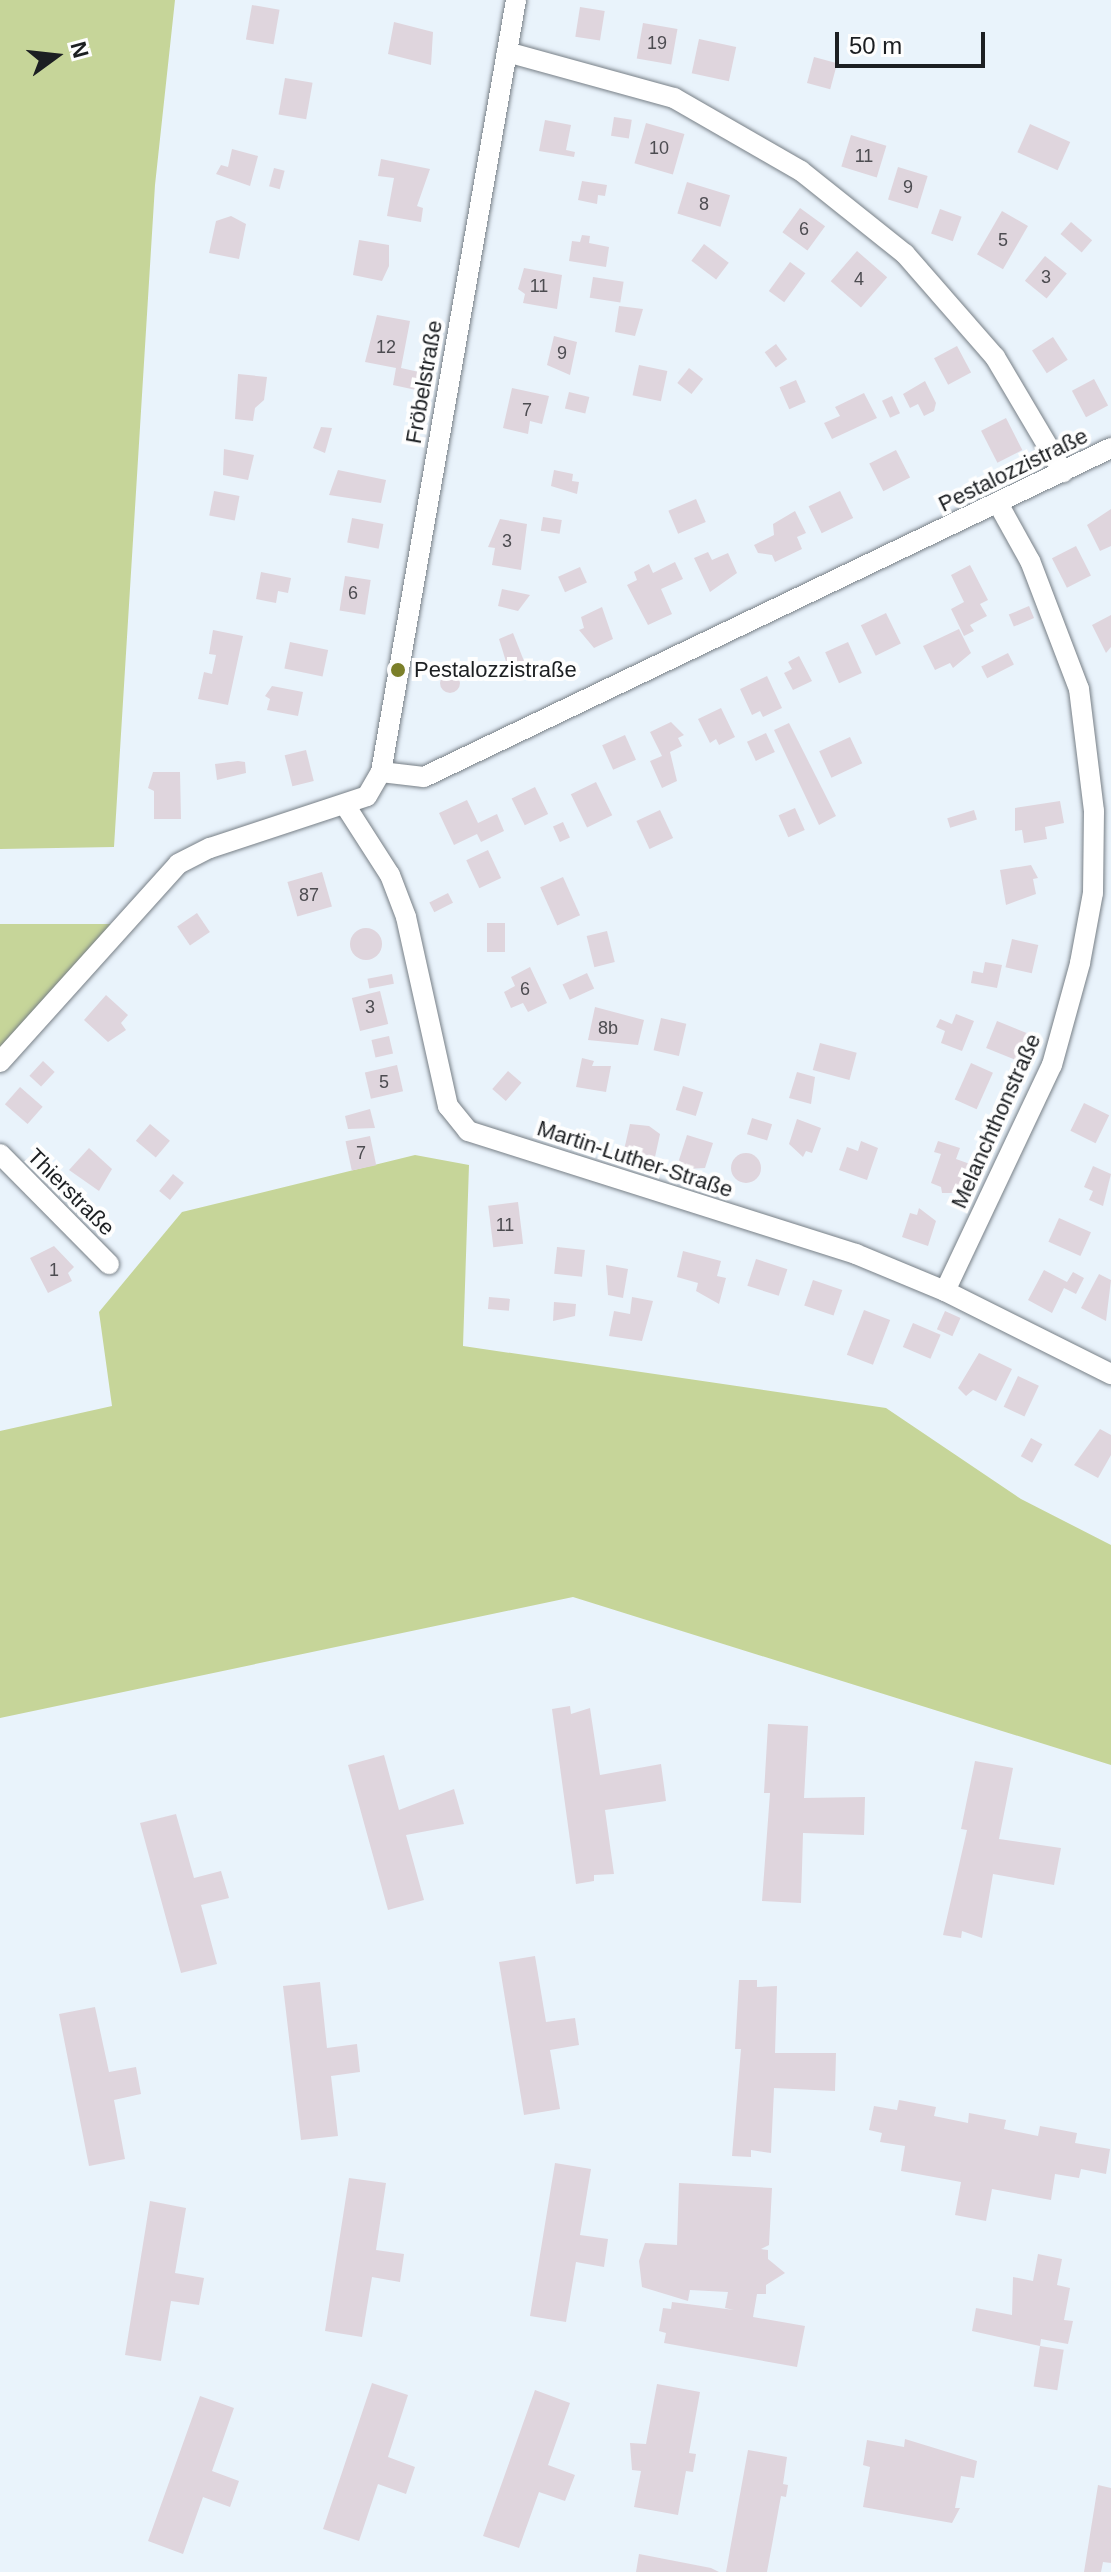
<!DOCTYPE html>
<meta charset="utf-8">
<style>
body{margin:0}
#map{position:relative;width:1111px;height:2572px;overflow:hidden;background:#e9f3fb;font-family:Helvetica,sans-serif}
div>[style]{position:absolute}
.green>*{inset:0;background:#c6d599}
.building>*{inset:0;background:#dfd5dd;transform-origin:0 0}
.round{border-radius:50%}
.roads{filter:drop-shadow(0 0 2px #777f86) drop-shadow(0 0 2px #777f86)}
.minor>*{height:20px;margin:-10px;padding:0 10px;transform-origin:10px;border-radius:10px;background:#fff}
.dots>*{width:22px;height:22px;translate:-50% -50%;box-sizing:border-box;border:4px solid #fefefe;border-radius:50%}
span{translate:-50% -50%;white-space:nowrap;text-align:center;line-height:1.15;-webkit-text-stroke:8px #fefefe;paint-order:stroke}
.number-label{font-size:18px;color:#4d4c51}
.number-label span{-webkit-text-stroke-width:0}
.street-label{font-size:22px;color:#1c1f22}
.poi-label{font-size:22px;color:#1c1f22}
.left{translate:0 -50%;text-align:left}
.north{position:absolute;left:16px;top:16px;width:80px;height:80px;-webkit-text-stroke:6px #fefefe;paint-order:stroke;rotate:75deg;font-size:22px;font-weight:700;line-height:32px;text-align:center;color:#1c1f22}
.north::after{content:'';display:block;margin:auto;width:28px;height:36px;background:#1c1f22;clip-path:polygon(50% 0,100% 100%,50% 72%,0 100%)}
.scale{position:absolute;left:835px;top:32px;width:150px;height:36px;box-sizing:border-box;border:4px solid #1c1f22;border-top:0;padding-left:10px;font-size:24px;line-height:28px;white-space:nowrap;color:#1c1f22;-webkit-text-stroke:6px #fefefe;paint-order:stroke}
</style>
<div id="map">
<div class="green">
<i style="clip-path:polygon(0 0,175px 0,155px 185px,114px 847px,0 849px)"></i>
<i style="clip-path:polygon(0 924px,120px 924px,0 1062px)"></i>
<i style="clip-path:polygon(415px 1155px,469px 1165px,463px 1346px,886px 1408px,1021px 1499px,1111px 1545px,1111px 1765px,573px 1597px,0 1718px,0 1431px,112px 1406px,99px 1312px,182px 1212px)"></i>
</div>
<div class="building">
<i style="left:252px;top:5px;width:28px;height:35px;rotate:10deg"></i>
<i style="left:580px;top:7px;width:25px;height:30px;rotate:9deg"></i>
<i style="clip-path:polygon(394px 22px,433px 32px,431px 65px,388px 54px)"></i>
<i style="left:643px;top:23px;width:35px;height:36px;rotate:10deg"></i>
<i style="left:699px;top:39px;width:38px;height:35px;rotate:12deg"></i>
<i style="left:814px;top:57px;width:24px;height:27px;rotate:15deg"></i>
<i style="left:285px;top:78px;width:28px;height:37px;rotate:10deg"></i>
<i style="left:614px;top:117px;width:18px;height:19px;rotate:9deg"></i>
<i style="clip-path:polygon(545px 120px,571px 125px,566px 150px,575px 152px,574px 157px,539px 151px)"></i>
<i style="left:646px;top:123px;width:40px;height:42px;rotate:16deg"></i>
<i style="left:1030px;top:124px;width:44px;height:31px;rotate:24deg"></i>
<i style="left:851px;top:135px;width:37px;height:33px;rotate:17deg"></i>
<i style="clip-path:polygon(232px 149px,258px 156px,250px 186px,216px 174px,221px 165px,228px 167px)"></i>
<i style="clip-path:polygon(381px 159px,430px 169px,417px 206px,423px 208px,421px 222px,387px 216px,394px 178px,378px 176px)"></i>
<i style="left:898px;top:167px;width:31px;height:34px;rotate:17deg"></i>
<i style="left:274px;top:168px;width:11px;height:19px;rotate:15deg"></i>
<i style="clip-path:polygon(582px 181px,607px 185px,605px 196px,598px 195px,597px 204px,578px 200px)"></i>
<i style="left:687px;top:182px;width:45px;height:33px;rotate:17deg"></i>
<i style="left:800px;top:208px;width:31px;height:30px;rotate:36deg"></i>
<i style="left:940px;top:209px;width:23px;height:26px;rotate:20deg"></i>
<i style="left:1002px;top:211px;width:30px;height:50px;rotate:30deg"></i>
<i style="clip-path:polygon(231px 216px,246px 224px,239px 259px,209px 253px,216px 221px)"></i>
<i style="left:1071px;top:222px;width:28px;height:16px;rotate:41deg"></i>
<i style="clip-path:polygon(582px 235px,590px 236px,589px 243px,609px 247px,606px 267px,569px 261px,572px 241px,580px 242px)"></i>
<i style="clip-path:polygon(359px 240px,389px 245px,389px 266px,382px 281px,353px 275px)"></i>
<i style="left:704px;top:244px;width:31px;height:21px;rotate:37deg"></i>
<i style="left:857px;top:251px;width:40px;height:40px;rotate:41deg"></i>
<i style="left:1045px;top:256px;width:28px;height:32px;rotate:39deg"></i>
<i style="left:790px;top:262px;width:19px;height:36px;rotate:36deg"></i>
<i style="clip-path:polygon(524px 268px,562px 275px,557px 309px,523px 303px,525px 294px,518px 289px)"></i>
<i style="left:593px;top:277px;width:31px;height:21px;rotate:9deg"></i>
<i style="clip-path:polygon(619px 306px,643px 309px,635px 336px,615px 332px)"></i>
<i style="clip-path:polygon(377px 315px,410px 321px,401px 368px,419px 372px,416px 390px,393px 385px,396px 368px,365px 362px)"></i>
<i style="clip-path:polygon(554px 336px,577px 342px,570px 375px,547px 365px)"></i>
<i style="left:1053px;top:337px;width:27px;height:25px;rotate:57deg"></i>
<i style="left:776px;top:344px;width:19px;height:14px;rotate:54deg"></i>
<i style="left:957px;top:346px;width:30px;height:26px;rotate:62deg"></i>
<i style="left:639px;top:365px;width:29px;height:31px;rotate:12deg"></i>
<i style="left:689px;top:368px;width:18px;height:19px;rotate:38deg"></i>
<i style="clip-path:polygon(238px 374px,267px 377px,264px 400px,255px 408px,253px 421px,235px 419px)"></i>
<i style="left:1094px;top:379px;width:30px;height:25px;rotate:62deg"></i>
<i style="left:796px;top:380px;width:24px;height:18px;rotate:66deg"></i>
<i style="clip-path:polygon(925px 381px,936px 403px,934px 411px,924px 416px,918px 404px,910px 408px,903px 394px)"></i>
<i style="clip-path:polygon(512px 388px,549px 396px,542px 424px,530px 421px,528px 434px,503px 428px)"></i>
<i style="left:569px;top:392px;width:21px;height:17px;rotate:14deg"></i>
<i style="clip-path:polygon(864px 393px,877px 418px,832px 439px,824px 423px,840px 416px,835px 407px)"></i>
<i style="left:892px;top:396px;width:19px;height:11px;rotate:65deg"></i>
<i style="left:1006px;top:418px;width:36px;height:28px;rotate:63deg"></i>
<i style="clip-path:polygon(321px 427px,332px 428px,325px 453px,313px 448px)"></i>
<i style="clip-path:polygon(224px 449px,254px 455px,248px 480px,223px 475px)"></i>
<i style="left:896px;top:450px;width:31px;height:30px;rotate:63deg"></i>
<i style="clip-path:polygon(338px 470px,386px 480px,381px 503px,329px 495px)"></i>
<i style="clip-path:polygon(554px 470px,573px 474px,572px 481px,579px 482px,577px 494px,551px 486px)"></i>
<i style="left:214px;top:491px;width:26px;height:25px;rotate:11deg"></i>
<i style="left:840px;top:491px;width:30px;height:35px;rotate:64deg"></i>
<i style="left:696px;top:499px;width:25px;height:30px;rotate:67deg"></i>
<i style="clip-path:polygon(1111px 509px,1111px 546px,1100px 551px,1087px 525px)"></i>
<i style="clip-path:polygon(795px 511px,806px 533px,797px 537px,802px 549px,775px 562px,772px 555px,758px 553px,754px 545px,774px 535px,773px 524px)"></i>
<i style="left:543px;top:517px;width:19px;height:14px;rotate:9deg"></i>
<i style="left:352px;top:518px;width:32px;height:25px;rotate:11deg"></i>
<i style="clip-path:polygon(500px 519px,527px 524px,521px 570px,492px 565px,495px 548px,488px 547px)"></i>
<i style="left:1076px;top:546px;width:33px;height:27px;rotate:63deg"></i>
<i style="clip-path:polygon(708px 552px,712px 560px,728px 553px,737px 573px,710px 592px,694px 558px)"></i>
<i style="clip-path:polygon(675px 562px,683px 579px,661px 589px,672px 614px,648px 625px,627px 585px,637px 580px,634px 572px,649px 564px,653px 573px)"></i>
<i style="clip-path:polygon(970px 565px,988px 600px,980px 604px,987px 616px,970px 625px,974px 631px,964px 636px,951px 609px,964px 602px,951px 575px)"></i>
<i style="left:580px;top:567px;width:17px;height:24px;rotate:66deg"></i>
<i style="clip-path:polygon(261px 572px,291px 578px,288px 593px,278px 591px,276px 603px,256px 599px)"></i>
<i style="left:345px;top:576px;width:26px;height:35px;rotate:9deg"></i>
<i style="clip-path:polygon(502px 589px,530px 595px,518px 611px,498px 606px)"></i>
<i style="left:1029px;top:606px;width:13px;height:22px;rotate:67deg"></i>
<i style="clip-path:polygon(602px 607px,613px 639px,594px 648px,579px 630px,584px 628px,581px 617px)"></i>
<i style="left:886px;top:613px;width:34px;height:28px;rotate:64deg"></i>
<i style="clip-path:polygon(1111px 615px,1111px 647px,1106px 653px,1092px 625px)"></i>
<i style="clip-path:polygon(959px 629px,971px 653px,953px 668px,950px 663px,935px 670px,923px 646px)"></i>
<i style="clip-path:polygon(213px 630px,243px 636px,228px 705px,198px 699px,204px 672px,212px 674px,216px 655px,209px 654px)"></i>
<i style="clip-path:polygon(513px 633px,524px 661px,508px 668px,499px 639px)"></i>
<i style="left:290px;top:642px;width:39px;height:27px;rotate:12deg"></i>
<i style="left:848px;top:642px;width:34px;height:25px;rotate:66deg"></i>
<i style="left:1008px;top:653px;width:13px;height:30px;rotate:63deg"></i>
<i style="clip-path:polygon(799px 656px,812px 681px,793px 690px,784px 673px,792px 669px,788px 662px)"></i>
<i class="round" style="left:440px;top:673px;width:20px;height:20px"></i>
<i style="clip-path:polygon(767px 676px,782px 708px,763px 717px,760px 711px,752px 715px,740px 689px)"></i>
<i style="clip-path:polygon(272px 686px,303px 692px,298px 716px,267px 710px,270px 699px,265px 696px)"></i>
<i style="clip-path:polygon(721px 708px,735px 737px,719px 745px,716px 739px,710px 743px,698px 719px)"></i>
<i style="clip-path:polygon(671px 722px,684px 735px,678px 738px,682px 746px,670px 752px,677px 781px,662px 788px,650px 761px,662px 756px,650px 732px)"></i>
<i style="clip-path:polygon(789px 723px,836px 816px,819px 825px,774px 730px)"></i>
<i style="left:766px;top:733px;width:21px;height:21px;rotate:65deg"></i>
<i style="left:625px;top:735px;width:27px;height:25px;rotate:66deg"></i>
<i style="left:850px;top:737px;width:29px;height:34px;rotate:65deg"></i>
<i style="left:306px;top:750px;width:32px;height:22px;rotate:76deg"></i>
<i style="clip-path:polygon(238px 761px,245px 762px,246px 773px,217px 780px,215px 764px)"></i>
<i style="clip-path:polygon(153px 772px,180px 772px,181px 819px,154px 819px,154px 791px,148px 788px)"></i>
<i style="left:596px;top:782px;width:37px;height:28px;rotate:64deg"></i>
<i style="left:535px;top:787px;width:30px;height:26px;rotate:64deg"></i>
<i style="clip-path:polygon(467px 800px,478px 823px,497px 814px,504px 831px,481px 842px,477px 834px,454px 845px,439px 813px)"></i>
<i style="clip-path:polygon(1060px 801px,1064px 823px,1045px 827px,1047px 839px,1024px 843px,1022px 830px,1015px 831px,1015px 808px)"></i>
<i style="left:795px;top:808px;width:24px;height:18px;rotate:66deg"></i>
<i style="left:660px;top:810px;width:31px;height:26px;rotate:65deg"></i>
<i style="left:974px;top:810px;width:10px;height:28px;rotate:73deg"></i>
<i style="left:563px;top:822px;width:17px;height:11px;rotate:66deg"></i>
<i style="left:488px;top:850px;width:31px;height:24px;rotate:65deg"></i>
<i style="clip-path:polygon(1031px 865px,1038px 878px,1033px 879px,1036px 894px,1006px 905px,1000px 870px)"></i>
<i style="left:322px;top:872px;width:36px;height:36px;rotate:74deg"></i>
<i style="left:563px;top:877px;width:42px;height:25px;rotate:66deg"></i>
<i style="left:448px;top:893px;width:11px;height:21px;rotate:63deg"></i>
<i style="left:197px;top:913px;width:23px;height:24px;rotate:56deg"></i>
<i style="left:487px;top:923px;width:18px;height:29px"></i>
<i class="round" style="left:350px;top:928px;width:32px;height:32px"></i>
<i style="left:607px;top:931px;width:32px;height:21px;rotate:76deg"></i>
<i style="left:1012px;top:939px;width:27px;height:29px;rotate:13deg"></i>
<i style="clip-path:polygon(985px 962px,1002px 965px,997px 988px,971px 983px,973px 971px,983px 973px)"></i>
<i style="clip-path:polygon(530px 967px,547px 1003px,528px 1012px,523px 1003px,511px 1008px,504px 992px,515px 986px,511px 977px)"></i>
<i style="left:587px;top:973px;width:17px;height:27px;rotate:65deg"></i>
<i style="left:392px;top:974px;width:10px;height:25px;rotate:79deg"></i>
<i style="left:380px;top:991px;width:34px;height:29px;rotate:76deg"></i>
<i style="clip-path:polygon(106px 995px,128px 1015px,121px 1023px,126px 1030px,108px 1042px,84px 1020px)"></i>
<i style="clip-path:polygon(595px 1007px,644px 1020px,638px 1045px,588px 1040px)"></i>
<i style="clip-path:polygon(956px 1014px,974px 1021px,962px 1051px,941px 1043px,945px 1031px,936px 1027px,940px 1019px,952px 1024px)"></i>
<i style="left:661px;top:1018px;width:26px;height:33px;rotate:13deg"></i>
<i style="left:997px;top:1021px;width:32px;height:29px;rotate:22deg"></i>
<i style="left:389px;top:1036px;width:18px;height:18px;rotate:77deg"></i>
<i style="left:820px;top:1043px;width:38px;height:28px;rotate:15deg"></i>
<i style="clip-path:polygon(582px 1058px,594px 1061px,592px 1066px,611px 1066px,606px 1092px,576px 1087px)"></i>
<i style="left:43px;top:1061px;width:16px;height:20px;rotate:43deg"></i>
<i style="left:971px;top:1063px;width:24px;height:40px;rotate:24deg"></i>
<i style="left:397px;top:1065px;width:27px;height:33px;rotate:77deg"></i>
<i style="left:508px;top:1071px;width:18px;height:24px;rotate:41deg"></i>
<i style="clip-path:polygon(797px 1072px,815px 1077px,811px 1104px,789px 1098px)"></i>
<i style="left:683px;top:1086px;width:21px;height:25px;rotate:17deg"></i>
<i style="left:20px;top:1087px;width:30px;height:23px;rotate:41deg"></i>
<i style="left:1084px;top:1103px;width:28px;height:31px;rotate:26deg"></i>
<i style="clip-path:polygon(370px 1109px,375px 1128px,348px 1129px,345px 1116px)"></i>
<i style="left:752px;top:1118px;width:21px;height:17px;rotate:17deg"></i>
<i style="clip-path:polygon(797px 1119px,821px 1128px,812px 1153px,806px 1151px,803px 1157px,789px 1144px)"></i>
<i style="left:150px;top:1124px;width:26px;height:22px;rotate:40deg"></i>
<i style="clip-path:polygon(630px 1124px,649px 1126px,660px 1134px,655px 1157px,624px 1150px)"></i>
<i style="clip-path:polygon(687px 1135px,713px 1143px,705px 1168px,686px 1169px,679px 1160px)"></i>
<i style="left:370px;top:1136px;width:30px;height:25px;rotate:78deg"></i>
<i style="clip-path:polygon(861px 1141px,878px 1148px,867px 1180px,839px 1170px,847px 1147px,858px 1151px)"></i>
<i style="clip-path:polygon(938px 1141px,960px 1148px,956px 1159px,970px 1164px,960px 1193px,942px 1193px,941px 1187px,931px 1183px,941px 1154px,934px 1152px)"></i>
<i style="clip-path:polygon(89px 1148px,112px 1169px,99px 1191px,69px 1170px)"></i>
<i class="round" style="left:731px;top:1153px;width:30px;height:30px"></i>
<i style="clip-path:polygon(1093px 1166px,1111px 1174px,1103px 1206px,1089px 1200px,1093px 1191px,1084px 1187px)"></i>
<i style="left:173px;top:1174px;width:14px;height:22px;rotate:39deg"></i>
<i style="left:518px;top:1202px;width:42px;height:30px;rotate:83deg"></i>
<i style="clip-path:polygon(919px 1208px,936px 1221px,928px 1246px,902px 1237px,910px 1213px,917px 1215px)"></i>
<i style="left:1059px;top:1218px;width:35px;height:26px;rotate:24deg"></i>
<i style="clip-path:polygon(54px 1246px,74px 1267px,68px 1273px,72px 1281px,48px 1293px,30px 1258px)"></i>
<i style="left:557px;top:1247px;width:28px;height:27px;rotate:6deg"></i>
<i style="clip-path:polygon(683px 1251px,721px 1261px,717px 1276px,726px 1278px,719px 1304px,696px 1291px,698px 1283px,677px 1277px)"></i>
<i style="left:756px;top:1259px;width:33px;height:28px;rotate:18deg"></i>
<i style="clip-path:polygon(606px 1265px,628px 1269px,623px 1298px,608px 1295px)"></i>
<i style="clip-path:polygon(1044px 1270px,1067px 1282px,1073px 1272px,1084px 1278px,1076px 1294px,1064px 1288px,1052px 1313px,1028px 1300px)"></i>
<i style="clip-path:polygon(1099px 1274px,1111px 1280px,1106px 1321px,1081px 1308px)"></i>
<i style="left:813px;top:1280px;width:31px;height:27px;rotate:19deg"></i>
<i style="left:489px;top:1297px;width:21px;height:12px;rotate:5deg"></i>
<i style="clip-path:polygon(632px 1297px,653px 1301px,642px 1341px,609px 1336px,614px 1311px,630px 1314px)"></i>
<i style="clip-path:polygon(554px 1302px,576px 1304px,575px 1316px,553px 1321px)"></i>
<i style="left:864px;top:1310px;width:28px;height:48px;rotate:21deg"></i>
<i style="left:945px;top:1311px;width:17px;height:20px;rotate:24deg"></i>
<i style="left:913px;top:1323px;width:30px;height:26px;rotate:23deg"></i>
<i style="clip-path:polygon(979px 1353px,1012px 1369px,996px 1401px,973px 1390px,966px 1396px,958px 1388px)"></i>
<i style="left:1018px;top:1376px;width:23px;height:34px;rotate:25deg"></i>
<i style="clip-path:polygon(1100px 1429px,1111px 1435px,1111px 1455px,1098px 1478px,1074px 1465px)"></i>
<i style="left:1031px;top:1438px;width:13px;height:21px;rotate:29deg"></i>
<i style="clip-path:polygon(570px 1706px,571px 1714px,590px 1708px,600px 1775px,661px 1764px,666px 1801px,605px 1810px,614px 1874px,594px 1875px,594px 1881px,576px 1884px,552px 1709px)"></i>
<i style="clip-path:polygon(768px 1724px,808px 1726px,804px 1798px,865px 1797px,864px 1835px,803px 1833px,801px 1903px,762px 1901px,770px 1793px,764px 1793px)"></i>
<i style="clip-path:polygon(384px 1755px,399px 1810px,454px 1789px,464px 1824px,406px 1835px,424px 1900px,388px 1910px,348px 1765px)"></i>
<i style="clip-path:polygon(975px 1761px,1013px 1768px,999px 1839px,1061px 1848px,1054px 1885px,993px 1874px,982px 1938px,962px 1931px,961px 1938px,943px 1935px,967px 1830px,961px 1829px)"></i>
<i style="clip-path:polygon(176px 1814px,194px 1878px,221px 1871px,229px 1898px,201px 1905px,217px 1964px,181px 1973px,140px 1823px)"></i>
<i style="clip-path:polygon(535px 1956px,546px 2022px,575px 2018px,579px 2045px,550px 2050px,560px 2109px,524px 2115px,499px 1962px)"></i>
<i style="clip-path:polygon(739px 1980px,757px 1980px,757px 1987px,777px 1986px,775px 2053px,836px 2053px,835px 2091px,774px 2088px,771px 2153px,751px 2150px,751px 2157px,732px 2156px,741px 2049px,735px 2049px)"></i>
<i style="clip-path:polygon(320px 1982px,327px 2048px,357px 2044px,360px 2072px,331px 2076px,338px 2136px,301px 2140px,283px 1986px)"></i>
<i style="clip-path:polygon(95px 2007px,109px 2072px,136px 2067px,141px 2094px,114px 2100px,125px 2159px,89px 2166px,59px 2014px)"></i>
<i style="clip-path:polygon(899px 2100px,936px 2107px,934px 2116px,968px 2123px,969px 2113px,1006px 2120px,1004px 2129px,1038px 2136px,1040px 2126px,1077px 2133px,1075px 2143px,1110px 2149px,1106px 2174px,1081px 2169px,1079px 2178px,1055px 2174px,1051px 2200px,992px 2189px,986px 2221px,955px 2215px,961px 2182px,901px 2171px,905px 2146px,880px 2142px,882px 2133px,869px 2130px,874px 2106px,897px 2110px)"></i>
<i style="clip-path:polygon(555px 2163px,591px 2169px,580px 2235px,608px 2239px,604px 2267px,576px 2262px,566px 2322px,530px 2316px)"></i>
<i style="clip-path:polygon(349px 2178px,386px 2183px,376px 2250px,404px 2254px,400px 2282px,372px 2277px,362px 2337px,325px 2331px)"></i>
<i style="clip-path:polygon(679px 2183px,772px 2188px,769px 2245px,761px 2249px,768px 2250px,768px 2259px,785px 2273px,766px 2285px,766px 2294px,757px 2294px,753px 2317px,805px 2326px,797px 2367px,664px 2343px,666px 2333px,659px 2331px,663px 2308px,671px 2309px,672px 2302px,734px 2310px,725px 2308px,728px 2292px,690px 2290px,688px 2301px,642px 2287px,639px 2261px,645px 2243px,677px 2245px)"></i>
<i style="clip-path:polygon(150px 2201px,186px 2208px,175px 2273px,204px 2278px,199px 2305px,171px 2301px,161px 2361px,125px 2355px)"></i>
<i style="clip-path:polygon(1038px 2254px,1062px 2259px,1057px 2285px,1070px 2288px,1064px 2320px,1073px 2321px,1068px 2344px,1041px 2339px,1040px 2346px,972px 2331px,976px 2308px,1012px 2315px,1013px 2277px,1033px 2281px)"></i>
<i style="left:1040px;top:2346px;width:24px;height:41px;rotate:9deg"></i>
<i style="clip-path:polygon(372px 2383px,408px 2395px,388px 2457px,415px 2467px,406px 2494px,378px 2484px,359px 2541px,323px 2529px)"></i>
<i style="clip-path:polygon(657px 2384px,700px 2392px,689px 2453px,696px 2454px,693px 2472px,686px 2471px,678px 2515px,634px 2507px,641px 2471px,632px 2470px,630px 2443px,646px 2444px)"></i>
<i style="clip-path:polygon(535px 2390px,570px 2403px,548px 2465px,575px 2475px,565px 2501px,539px 2492px,519px 2548px,483px 2536px)"></i>
<i style="clip-path:polygon(200px 2396px,234px 2408px,212px 2471px,239px 2481px,230px 2507px,203px 2497px,183px 2554px,148px 2541px)"></i>
<i style="clip-path:polygon(905px 2439px,977px 2461px,974px 2478px,961px 2476px,955px 2508px,960px 2508px,952px 2523px,863px 2507px,870px 2467px,863px 2465px,867px 2440px,904px 2447px)"></i>
<i style="clip-path:polygon(748px 2450px,787px 2457px,783px 2484px,788px 2485px,786px 2497px,781px 2496px,767px 2572px,726px 2572px)"></i>
<i style="clip-path:polygon(1098px 2485px,1111px 2488px,1111px 2563px,1103px 2562px,1101px 2572px,1084px 2572px)"></i>
<i style="clip-path:polygon(639px 2554px,711px 2568px,719px 2572px,636px 2572px)"></i>
</div>
<div class="roads">
<div class="minor">
<i style="left:507px;top:52px;width:173px;rotate:15.4deg"></i>
<i style="left:674px;top:98px;width:146px;rotate:29.9deg"></i>
<i style="left:801px;top:171px;width:133px;rotate:38.6deg"></i>
<i style="left:905px;top:254px;width:137px;rotate:48.9deg"></i>
<i style="left:995px;top:357px;width:134px;rotate:59.4deg"></i>
<i style="left:381px;top:772px;width:43px;rotate:6.6deg"></i>
<i style="left:424px;top:777px;width:762px;rotate:-25.59deg"></i>
<i style="left:345px;top:805px;width:83px;rotate:57.3deg"></i>
<i style="left:390px;top:875px;width:45px;rotate:69.1deg"></i>
<i style="left:406px;top:917px;width:194px;rotate:77.5deg"></i>
<i style="left:448px;top:1106px;width:32px;rotate:51deg"></i>
<i style="left:468px;top:1131px;width:407px;rotate:17.6deg"></i>
<i style="left:856px;top:1254px;width:96px;rotate:22.6deg"></i>
<i style="left:945px;top:1291px;width:186px;rotate:26.6deg"></i>
<i style="left:0;top:1062px;width:266px;rotate:-48deg"></i>
<i style="left:178px;top:864px;width:36px;rotate:-27deg"></i>
<i style="left:210px;top:848px;width:165px;rotate:-18.3deg"></i>
<i style="left:367px;top:796px;width:28px;rotate:-60deg"></i>
<i style="left:381px;top:772px;width:784px;rotate:-80.08deg"></i>
<i style="left:0;top:1154px;width:155px;rotate:45.3deg"></i>
<i style="left:945px;top:1291px;width:250px;rotate:-64.7deg"></i>
<i style="left:1052px;top:1065px;width:106px;rotate:-74.6deg"></i>
<i style="left:1080px;top:963px;width:71px;rotate:-79.5deg"></i>
<i style="left:1093px;top:893px;width:82px;rotate:-89.3deg"></i>
<i style="left:1094px;top:811px;width:123px;rotate:-97deg"></i>
<i style="left:1079px;top:689px;width:137px;rotate:-110.9deg"></i>
<i style="left:1030px;top:561px;width:64px;rotate:-119deg"></i>
</div>
</div>
<div class="dots">
<i style="left:398px;top:670px;background:#7b7f29"></i>
</div>
<div class="number-label">
<span style="left:657px;top:43px">19</span>
<span style="left:659px;top:148px">10</span>
<span style="left:864px;top:156px">11</span>
<span style="left:908px;top:187px">9</span>
<span style="left:704px;top:204px">8</span>
<span style="left:804px;top:229px">6</span>
<span style="left:1003px;top:240px">5</span>
<span style="left:1046px;top:277px">3</span>
<span style="left:859px;top:279px">4</span>
<span style="left:539px;top:286px">11</span>
<span style="left:386px;top:347px">12</span>
<span style="left:562px;top:353px">9</span>
<span style="left:527px;top:410px">7</span>
<span style="left:507px;top:541px">3</span>
<span style="left:353px;top:593px">6</span>
<span style="left:309px;top:895px">87</span>
<span style="left:525px;top:989px">6</span>
<span style="left:370px;top:1007px">3</span>
<span style="left:608px;top:1028px">8b</span>
<span style="left:384px;top:1082px">5</span>
<span style="left:361px;top:1153px">7</span>
<span style="left:505px;top:1225px">11</span>
<span style="left:54px;top:1270px">1</span>
</div>
<div class="street-label">
<span style="left:424px;top:382px;rotate:-80deg">Fröbelstraße</span>
<span style="left:1013px;top:470px;rotate:-26deg">Pestalozzistraße</span>
<span style="left:996px;top:1121px;rotate:-66deg">Melanchthonstraße</span>
<span style="left:635px;top:1159px;rotate:18deg">Martin-Luther-Straße</span>
<span style="left:71px;top:1192px;rotate:45deg">Thierstraße</span>
</div>
<div class="poi-label">
<span class="left" style="left:414px;top:670px">Pestalozzistraße</span>
</div>
<div class="north">N</div>
<div class="scale">50 m</div>
</div>
